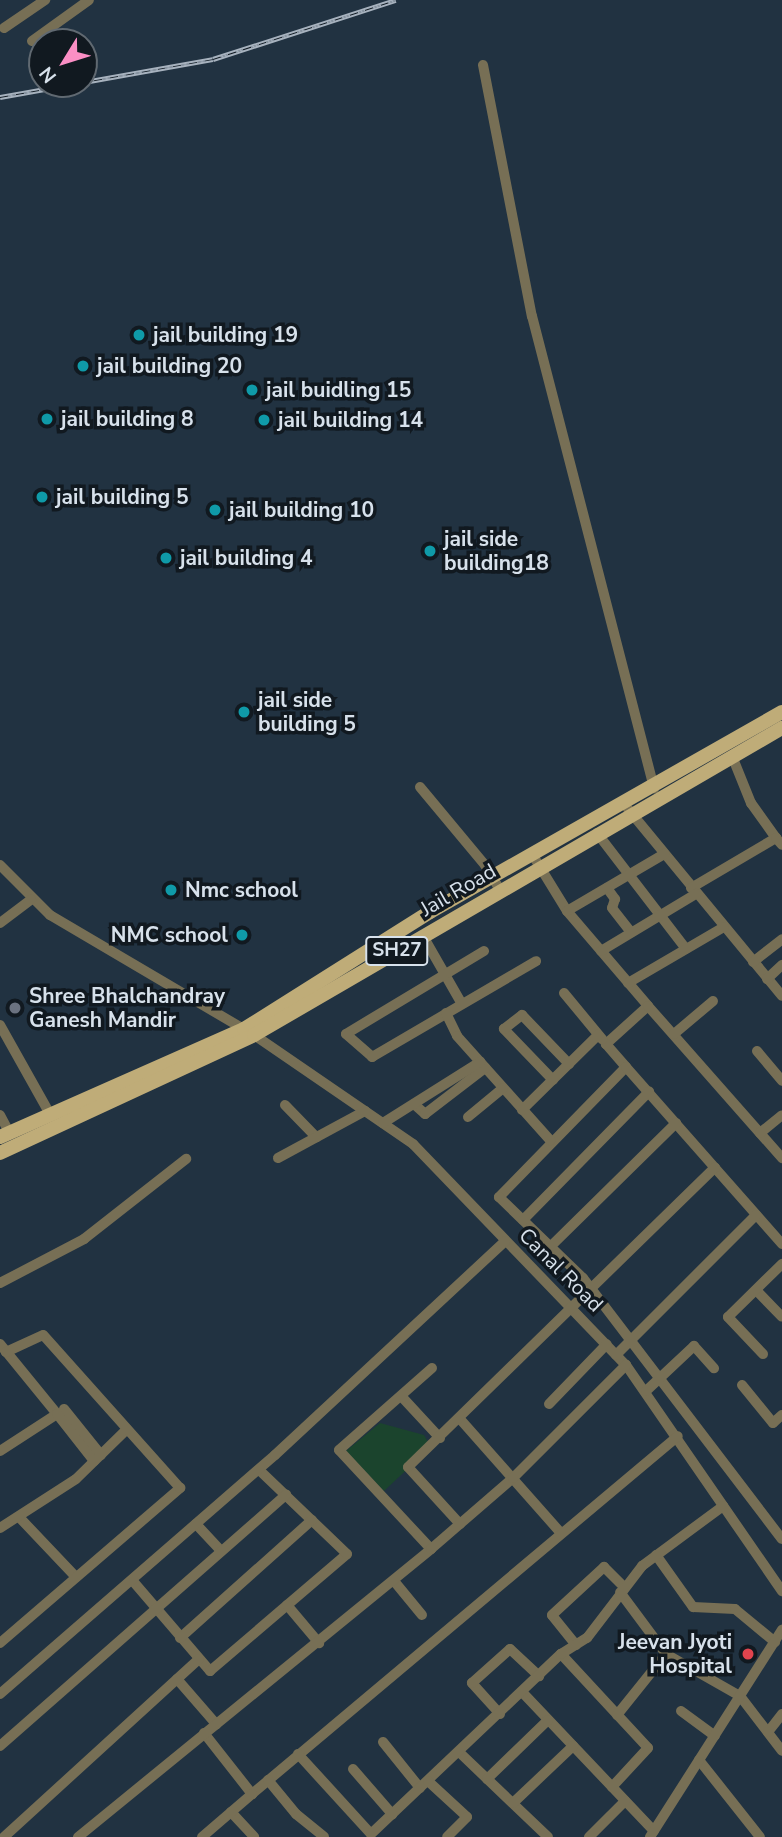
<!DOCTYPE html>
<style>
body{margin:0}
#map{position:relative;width:782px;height:1837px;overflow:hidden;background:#213241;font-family:"Nunito Sans",sans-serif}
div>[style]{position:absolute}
.green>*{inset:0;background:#1b442d}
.minor>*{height:10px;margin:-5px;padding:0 5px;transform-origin:5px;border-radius:5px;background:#776f55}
.major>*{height:14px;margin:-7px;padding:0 7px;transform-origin:7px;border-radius:7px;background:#bfac78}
.rail>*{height:5px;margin-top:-2.5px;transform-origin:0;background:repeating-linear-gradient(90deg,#111920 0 8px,#a7b2be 0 16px);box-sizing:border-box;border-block:2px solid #a7b2be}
.dots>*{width:19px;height:19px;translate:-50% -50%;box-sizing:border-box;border:4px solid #111920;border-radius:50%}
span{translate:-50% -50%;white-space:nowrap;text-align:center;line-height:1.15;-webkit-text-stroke:7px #111920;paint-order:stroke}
.shield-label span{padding:2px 5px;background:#111920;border:2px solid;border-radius:5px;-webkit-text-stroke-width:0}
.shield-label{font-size:19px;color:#d7e1eb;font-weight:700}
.poi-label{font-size:21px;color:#d7e1eb;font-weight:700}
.left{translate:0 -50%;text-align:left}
.right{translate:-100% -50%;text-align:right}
.street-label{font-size:21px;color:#d7e1eb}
.north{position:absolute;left:28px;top:28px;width:70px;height:70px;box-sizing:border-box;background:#111920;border:2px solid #606971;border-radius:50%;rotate:232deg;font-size:19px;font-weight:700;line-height:28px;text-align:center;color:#d7e1eb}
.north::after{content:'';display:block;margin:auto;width:24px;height:32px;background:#fb8fc5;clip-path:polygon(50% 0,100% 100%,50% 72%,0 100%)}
</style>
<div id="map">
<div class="green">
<i style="clip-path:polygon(380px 1423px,424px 1435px,431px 1447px,384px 1491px,346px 1451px)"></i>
</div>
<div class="minor">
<i style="left:4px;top:28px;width:50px;rotate:-34.3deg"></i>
<i style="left:32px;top:41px;width:70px;rotate:-35.7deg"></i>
<i style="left:483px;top:65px;width:256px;rotate:79deg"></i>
<i style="left:532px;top:316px;width:488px;rotate:75.5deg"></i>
<i style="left:732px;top:756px;width:51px;rotate:68deg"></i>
<i style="left:751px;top:803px;width:43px;rotate:54.5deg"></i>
<i style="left:420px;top:787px;width:102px;rotate:50.2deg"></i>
<i style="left:485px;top:865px;width:29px;rotate:59deg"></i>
<i style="left:628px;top:809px;width:242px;rotate:50.5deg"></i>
<i style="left:597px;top:833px;width:146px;rotate:52.5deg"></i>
<i style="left:532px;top:854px;width:67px;rotate:58.4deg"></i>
<i style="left:567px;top:911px;width:125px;rotate:49.5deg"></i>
<i style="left:648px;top:1006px;width:57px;rotate:137.9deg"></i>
<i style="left:606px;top:1044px;width:30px;rotate:49deg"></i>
<i style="left:626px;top:1067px;width:182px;rotate:134.3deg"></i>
<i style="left:499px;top:1197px;width:117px;rotate:44deg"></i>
<i style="left:583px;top:1278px;width:328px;rotate:52.7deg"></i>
<i style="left:0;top:865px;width:71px;rotate:45deg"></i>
<i style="left:50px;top:915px;width:237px;rotate:30.5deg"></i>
<i style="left:254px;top:1035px;width:193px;rotate:34.4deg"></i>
<i style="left:413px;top:1144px;width:307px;rotate:46.1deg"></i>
<i style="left:626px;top:1365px;width:275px;rotate:55.4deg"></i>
<i style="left:607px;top:888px;width:14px;rotate:54deg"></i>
<i style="left:615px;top:899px;width:9px;rotate:108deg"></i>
<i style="left:612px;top:908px;width:31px;rotate:52deg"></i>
<i style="left:691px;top:888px;width:99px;rotate:-30.5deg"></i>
<i style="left:776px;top:838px;width:9px;rotate:49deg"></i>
<i style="left:567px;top:911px;width:113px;rotate:-30.4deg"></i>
<i style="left:0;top:923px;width:39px;rotate:-37deg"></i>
<i style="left:423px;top:936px;width:78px;rotate:60.2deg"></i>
<i style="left:484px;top:951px;width:161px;rotate:149deg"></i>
<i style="left:346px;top:1034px;width:35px;rotate:41deg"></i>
<i style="left:372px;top:1057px;width:190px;rotate:-30.3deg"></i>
<i style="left:601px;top:951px;width:111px;rotate:-31deg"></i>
<i style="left:753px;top:962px;width:37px;rotate:-38deg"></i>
<i style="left:767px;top:979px;width:21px;rotate:-43deg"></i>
<i style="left:628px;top:983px;width:111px;rotate:-30.3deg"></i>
<i style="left:564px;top:993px;width:60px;rotate:50.4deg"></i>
<i style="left:648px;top:1006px;width:203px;rotate:48.6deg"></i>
<i style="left:446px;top:1013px;width:25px;rotate:64deg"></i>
<i style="left:457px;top:1036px;width:140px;rotate:48.2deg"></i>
<i style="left:0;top:1025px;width:102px;rotate:60.7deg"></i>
<i style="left:674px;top:1034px;width:51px;rotate:-40.2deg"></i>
<i style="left:757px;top:1051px;width:39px;rotate:50deg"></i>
<i style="left:626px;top:1067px;width:236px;rotate:48.6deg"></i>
<i style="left:553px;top:1080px;width:71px;rotate:-133.9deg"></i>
<i style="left:504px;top:1029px;width:23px;rotate:-38deg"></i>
<i style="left:522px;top:1015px;width:68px;rotate:46.2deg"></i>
<i style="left:414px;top:1104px;width:15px;rotate:42deg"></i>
<i style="left:425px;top:1114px;width:76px;rotate:-37.5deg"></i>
<i style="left:285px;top:1105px;width:45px;rotate:45.9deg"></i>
<i style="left:522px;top:1110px;width:107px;rotate:-44.6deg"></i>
<i style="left:0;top:1115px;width:19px;rotate:62deg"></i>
<i style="left:468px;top:1117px;width:45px;rotate:-39.6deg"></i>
<i style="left:383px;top:1123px;width:115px;rotate:-32.2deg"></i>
<i style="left:760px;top:1133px;width:28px;rotate:-39deg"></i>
<i style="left:278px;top:1158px;width:99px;rotate:-28.4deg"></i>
<i style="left:523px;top:1220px;width:180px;rotate:-45.5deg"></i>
<i style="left:550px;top:1247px;width:177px;rotate:-44.5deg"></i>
<i style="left:0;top:1283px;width:95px;rotate:-27.6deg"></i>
<i style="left:84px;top:1239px;width:130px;rotate:-38.1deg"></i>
<i style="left:756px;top:1290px;width:37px;rotate:46deg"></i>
<i style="left:0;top:1344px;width:90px;rotate:50.8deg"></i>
<i style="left:57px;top:1414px;width:68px;rotate:147deg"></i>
<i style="left:763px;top:1354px;width:51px;rotate:-133.4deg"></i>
<i style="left:728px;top:1317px;width:76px;rotate:-44.5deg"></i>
<i style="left:616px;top:1355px;width:198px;rotate:-45deg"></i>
<i style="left:742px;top:1385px;width:49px;rotate:50.8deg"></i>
<i style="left:773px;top:1423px;width:12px;rotate:-42deg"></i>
<i style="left:646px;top:1391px;width:66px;rotate:-43.2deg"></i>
<i style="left:694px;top:1346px;width:30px;rotate:48deg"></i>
<i style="left:402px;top:1397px;width:56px;rotate:47.2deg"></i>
<i style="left:549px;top:1404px;width:83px;rotate:-46deg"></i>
<i style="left:64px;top:1409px;width:59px;rotate:51.2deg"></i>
<i style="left:57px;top:1414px;width:60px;rotate:51.8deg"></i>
<i style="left:460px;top:1419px;width:151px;rotate:48.5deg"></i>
<i style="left:19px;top:1517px;width:83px;rotate:46.5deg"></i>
<i style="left:196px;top:1524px;width:35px;rotate:47deg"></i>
<i style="left:460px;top:1524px;width:77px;rotate:-132.4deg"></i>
<i style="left:408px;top:1467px;width:429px;rotate:-44.3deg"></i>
<i style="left:0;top:1528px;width:90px;rotate:-32.8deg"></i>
<i style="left:76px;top:1479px;width:71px;rotate:-44.4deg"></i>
<i style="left:431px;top:1549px;width:135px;rotate:-132.9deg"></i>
<i style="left:339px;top:1450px;width:124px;rotate:-41.4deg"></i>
<i style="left:656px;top:1555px;width:64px;rotate:54.6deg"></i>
<i style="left:693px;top:1607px;width:42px;rotate:2.7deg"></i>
<i style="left:735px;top:1609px;width:52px;rotate:39.5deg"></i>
<i style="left:132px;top:1580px;width:120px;rotate:49.4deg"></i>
<i style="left:210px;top:1671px;width:180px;rotate:-40.5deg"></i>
<i style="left:347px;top:1554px;width:122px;rotate:-136.3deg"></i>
<i style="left:394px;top:1581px;width:44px;rotate:50.5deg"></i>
<i style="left:287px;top:1605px;width:50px;rotate:49.9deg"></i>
<i style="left:180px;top:1638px;width:177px;rotate:-41.8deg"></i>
<i style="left:0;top:1643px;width:238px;rotate:-40.7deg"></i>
<i style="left:180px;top:1488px;width:205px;rotate:-131.8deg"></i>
<i style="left:43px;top:1335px;width:41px;rotate:155.3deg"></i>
<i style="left:576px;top:1645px;width:38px;rotate:-129deg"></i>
<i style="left:552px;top:1615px;width:71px;rotate:-42.7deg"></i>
<i style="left:604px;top:1567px;width:28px;rotate:45deg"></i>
<i style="left:561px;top:1654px;width:128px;rotate:47.2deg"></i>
<i style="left:648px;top:1748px;width:53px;rotate:132.7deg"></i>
<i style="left:666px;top:1654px;width:85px;rotate:29.6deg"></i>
<i style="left:740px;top:1696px;width:69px;rotate:52.6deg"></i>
<i style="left:177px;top:1679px;width:60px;rotate:49.1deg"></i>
<i style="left:523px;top:1693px;width:190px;rotate:46.5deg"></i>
<i style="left:0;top:1694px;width:364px;rotate:-41deg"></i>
<i style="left:275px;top:1455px;width:314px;rotate:-42.9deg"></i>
<i style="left:681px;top:1711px;width:42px;rotate:36.3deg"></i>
<i style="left:500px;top:1714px;width:42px;rotate:-132.1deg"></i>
<i style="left:472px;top:1683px;width:51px;rotate:-41.8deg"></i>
<i style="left:510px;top:1649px;width:40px;rotate:43deg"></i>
<i style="left:617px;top:1715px;width:78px;rotate:-51.2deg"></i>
<i style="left:666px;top:1654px;width:77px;rotate:-126.6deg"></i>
<i style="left:768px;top:1732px;width:23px;rotate:-52deg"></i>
<i style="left:204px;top:1733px;width:78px;rotate:51.8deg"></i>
<i style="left:252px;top:1794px;width:556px;rotate:-40.04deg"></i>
<i style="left:383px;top:1742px;width:59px;rotate:51.2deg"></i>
<i style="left:0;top:1746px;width:381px;rotate:-41.3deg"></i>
<i style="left:459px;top:1752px;width:123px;rotate:43.7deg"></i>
<i style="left:298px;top:1754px;width:108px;rotate:47.6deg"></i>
<i style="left:371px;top:1834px;width:262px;rotate:-43.5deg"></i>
<i style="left:561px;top:1654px;width:31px;rotate:-32deg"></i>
<i style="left:587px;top:1638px;width:91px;rotate:-52.6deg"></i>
<i style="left:642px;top:1566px;width:101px;rotate:-36.5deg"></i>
<i style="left:699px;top:1760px;width:98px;rotate:51.6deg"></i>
<i style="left:353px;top:1769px;width:60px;rotate:49.1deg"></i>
<i style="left:487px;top:1779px;width:85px;rotate:-44deg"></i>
<i style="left:268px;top:1780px;width:44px;rotate:50.5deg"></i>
<i style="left:296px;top:1814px;width:36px;rotate:39deg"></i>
<i style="left:428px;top:1781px;width:53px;rotate:42.7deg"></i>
<i style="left:467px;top:1817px;width:28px;rotate:135deg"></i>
<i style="left:513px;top:1803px;width:83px;rotate:-43.5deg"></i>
<i style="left:231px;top:1812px;width:34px;rotate:47deg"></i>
<i style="left:4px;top:1837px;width:264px;rotate:-42.4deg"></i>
<i style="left:78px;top:1837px;width:456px;rotate:-39.2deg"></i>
<i style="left:431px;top:1549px;width:108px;rotate:-40.9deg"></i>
<i style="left:513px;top:1478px;width:160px;rotate:-45deg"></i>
<i style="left:202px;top:1837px;width:66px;rotate:-40.7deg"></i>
<i style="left:589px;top:1837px;width:51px;rotate:-45deg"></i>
<i style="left:650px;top:1837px;width:246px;rotate:-57.5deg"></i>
</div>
<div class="major">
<i style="left:0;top:1137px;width:267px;rotate:-23.9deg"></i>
<i style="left:244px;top:1029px;width:220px;rotate:-32.2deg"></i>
<i style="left:430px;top:912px;width:405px;rotate:-29.6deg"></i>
<i style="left:0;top:1153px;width:280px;rotate:-24.9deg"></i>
<i style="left:254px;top:1035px;width:611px;rotate:-30.18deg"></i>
</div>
<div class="rail">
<i style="left:0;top:97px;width:216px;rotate:-10.1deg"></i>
<i style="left:213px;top:59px;width:192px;rotate:-17.9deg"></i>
</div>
<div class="dots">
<i style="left:139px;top:335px;background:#0f9aa8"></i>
<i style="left:83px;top:366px;background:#0f9aa8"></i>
<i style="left:252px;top:390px;background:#0f9aa8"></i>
<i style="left:47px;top:419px;background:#0f9aa8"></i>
<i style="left:264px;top:420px;background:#0f9aa8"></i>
<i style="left:42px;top:497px;background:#0f9aa8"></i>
<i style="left:215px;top:510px;background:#0f9aa8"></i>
<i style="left:430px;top:551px;background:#0f9aa8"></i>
<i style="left:166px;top:558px;background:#0f9aa8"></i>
<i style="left:244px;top:712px;background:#0f9aa8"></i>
<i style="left:171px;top:890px;background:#0f9aa8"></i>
<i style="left:242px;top:935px;background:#0f9aa8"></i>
<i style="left:15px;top:1008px;background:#6b7280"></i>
<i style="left:748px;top:1654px;background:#e0444e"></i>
</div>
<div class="shield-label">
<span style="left:397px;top:951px">SH27</span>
</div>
<div class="poi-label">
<span class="left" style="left:153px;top:335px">jail building 19</span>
<span class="left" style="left:97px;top:366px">jail building 20</span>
<span class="left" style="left:266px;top:390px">jail buidling 15</span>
<span class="left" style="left:61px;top:419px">jail building 8</span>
<span class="left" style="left:278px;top:420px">jail building 14</span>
<span class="left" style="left:56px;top:497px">jail building 5</span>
<span class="left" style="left:229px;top:510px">jail building 10</span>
<span class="left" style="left:444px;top:551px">jail side<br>building18</span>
<span class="left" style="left:180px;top:558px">jail building 4</span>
<span class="left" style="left:258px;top:712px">jail side<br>building 5</span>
<span class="left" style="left:185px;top:890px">Nmc school</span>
<span class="right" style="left:228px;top:935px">NMC school</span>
<span class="left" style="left:29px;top:1008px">Shree Bhalchandray<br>Ganesh Mandir</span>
<span class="right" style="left:732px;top:1654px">Jeevan Jyoti<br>Hospital</span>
</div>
<div class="street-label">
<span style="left:458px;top:890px;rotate:-30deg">Jail Road</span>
<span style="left:561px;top:1270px;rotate:45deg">Canal Road</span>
</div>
<div class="north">N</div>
</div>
